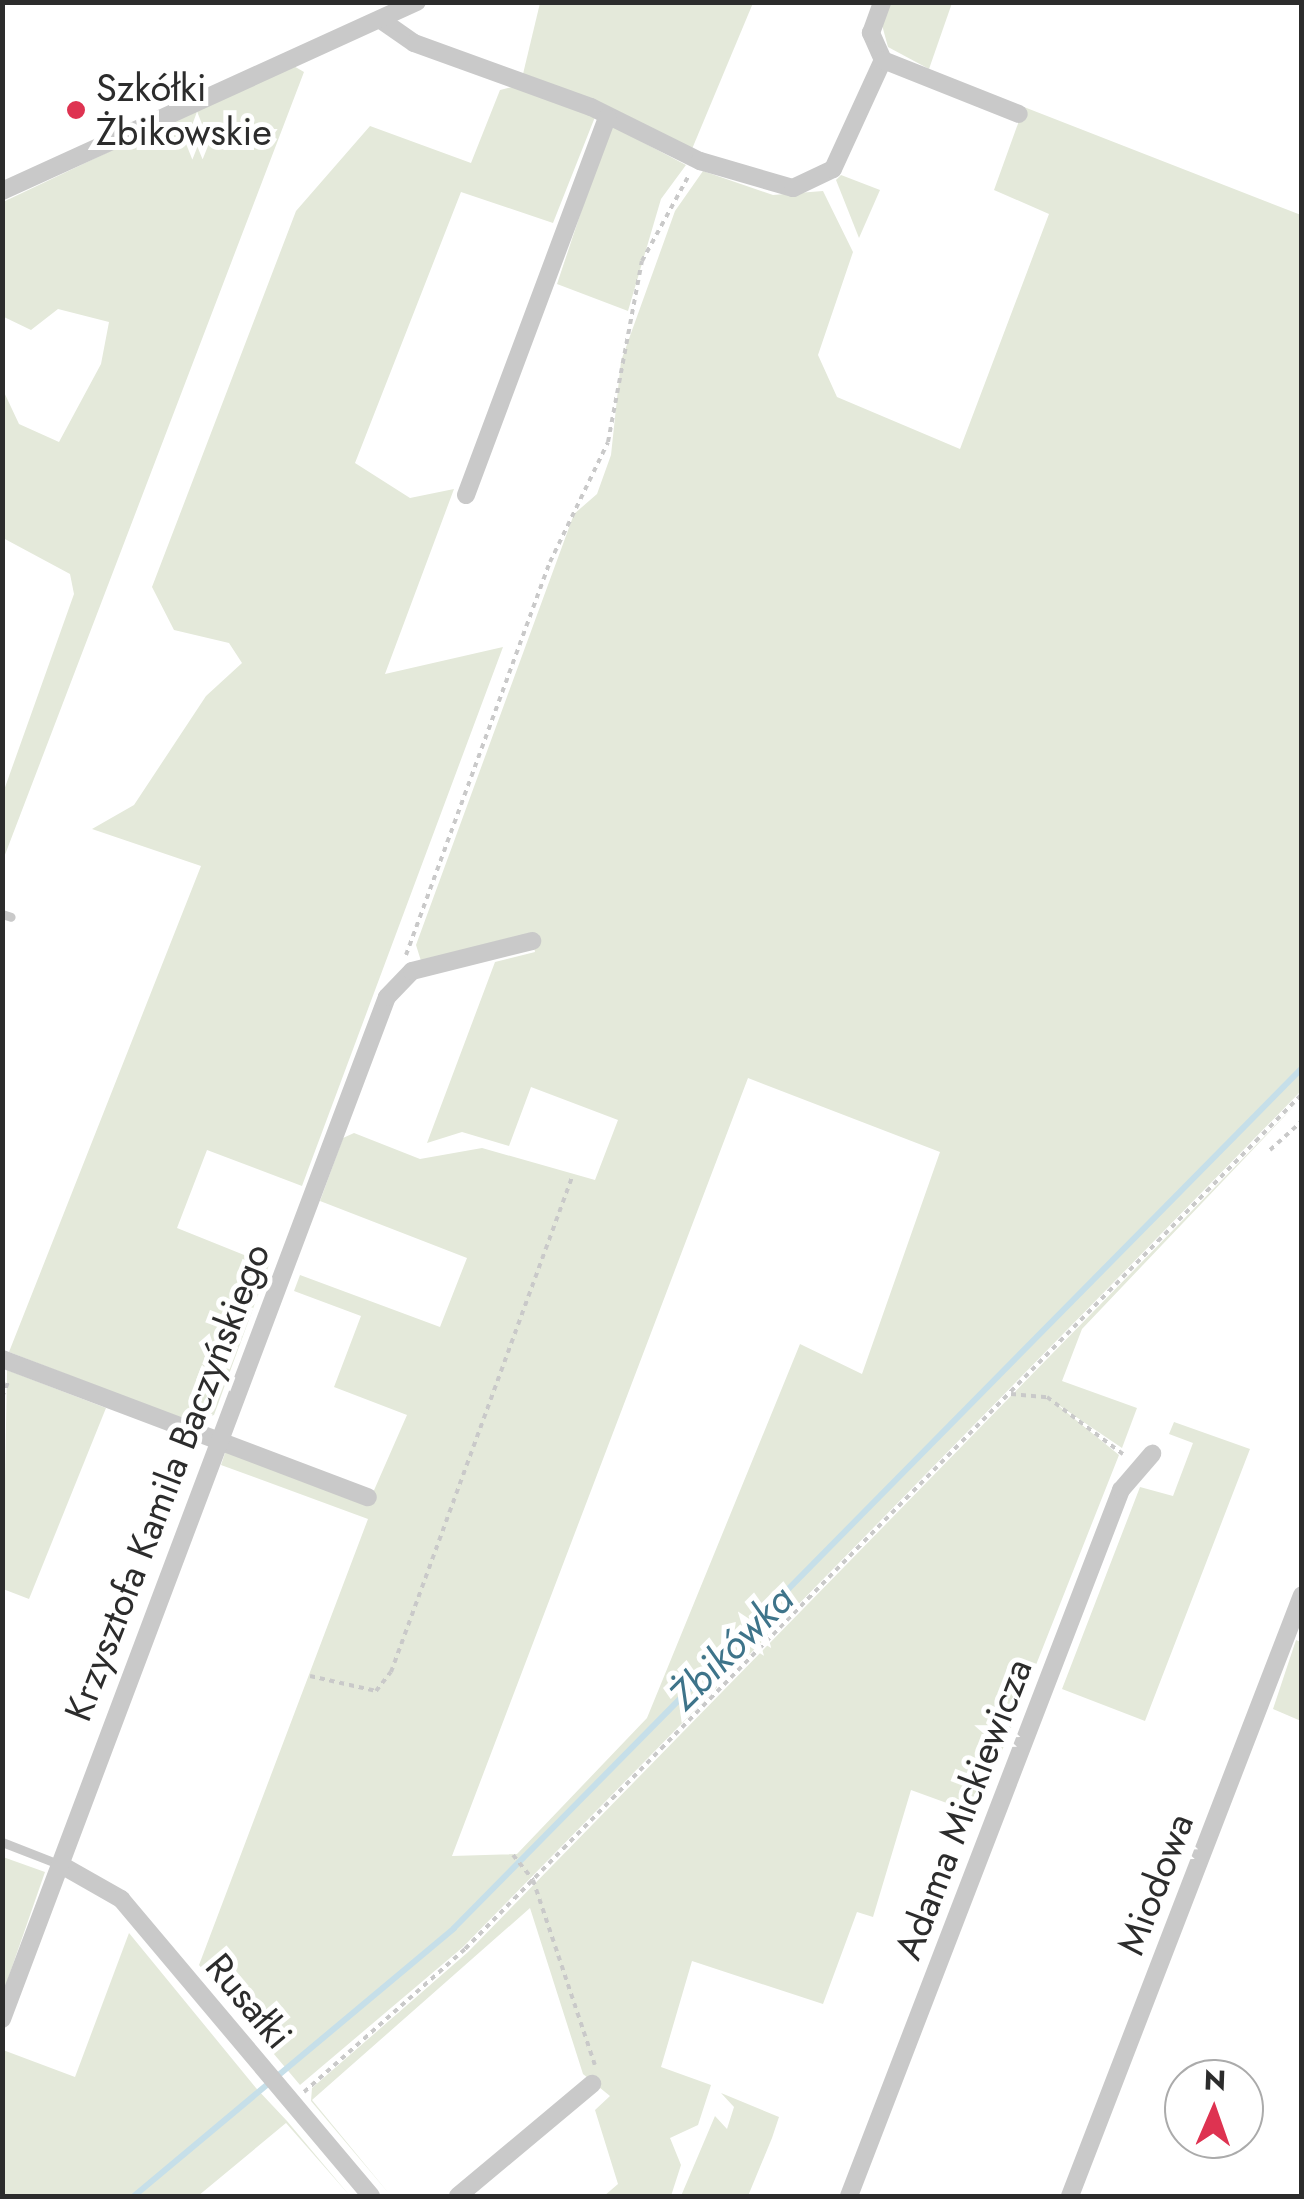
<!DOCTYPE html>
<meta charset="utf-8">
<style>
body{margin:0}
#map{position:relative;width:1304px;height:2199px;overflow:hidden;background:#fff;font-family:Jost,sans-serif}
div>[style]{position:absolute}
.green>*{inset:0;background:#e4e9da}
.stream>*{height:6px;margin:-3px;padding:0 3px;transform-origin:3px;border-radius:3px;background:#c6dfe9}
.path>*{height:4px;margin-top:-2px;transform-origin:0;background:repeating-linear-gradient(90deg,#c9c9c9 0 5px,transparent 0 10px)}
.lane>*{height:9px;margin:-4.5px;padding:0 4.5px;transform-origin:4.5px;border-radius:4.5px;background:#c9c9c9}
.street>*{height:18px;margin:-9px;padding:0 9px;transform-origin:9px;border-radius:9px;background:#c9c9c9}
.dots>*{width:28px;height:28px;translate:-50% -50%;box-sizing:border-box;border:5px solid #fff;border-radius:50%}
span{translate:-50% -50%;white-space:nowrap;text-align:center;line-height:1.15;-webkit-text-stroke:10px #fff;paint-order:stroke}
.poi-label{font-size:38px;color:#2c2c2c}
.left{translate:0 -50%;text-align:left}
.street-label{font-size:38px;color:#2c2c2c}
.water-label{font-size:40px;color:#3e748a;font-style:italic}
.frame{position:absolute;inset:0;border:5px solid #2c2c2c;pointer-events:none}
.north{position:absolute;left:1164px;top:2059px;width:100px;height:100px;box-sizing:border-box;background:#fff;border:2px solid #ababab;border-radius:50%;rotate:2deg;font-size:28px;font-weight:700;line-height:40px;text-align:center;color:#2c2c2c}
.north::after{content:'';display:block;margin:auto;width:35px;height:45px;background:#de3351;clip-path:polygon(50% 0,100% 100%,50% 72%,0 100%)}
</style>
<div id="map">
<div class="green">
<i style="clip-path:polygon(540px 3px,753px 3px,692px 149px,523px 74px)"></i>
<i style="clip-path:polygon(890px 3px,952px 3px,929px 69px,888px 47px,882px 25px)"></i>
<i style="clip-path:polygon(292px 65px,304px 72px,3px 860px,3px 793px,74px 594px,70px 574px,3px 538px,3px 390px,19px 424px,59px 442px,101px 364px,109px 322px,58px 309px,31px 330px,4px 317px,3px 202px)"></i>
<i style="clip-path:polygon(512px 87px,595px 117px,553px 223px,461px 192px,355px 463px,410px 498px,454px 489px,385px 674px,503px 647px,302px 1186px,207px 1150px,177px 1228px,269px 1265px,214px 1415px,190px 1422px,9px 1352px,201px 866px,92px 829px,134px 805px,206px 696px,242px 663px,229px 643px,174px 630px,152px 587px,296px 211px,370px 126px,471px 163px,500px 90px)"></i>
<i style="clip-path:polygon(evenodd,1024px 107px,1301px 215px,1301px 1091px,463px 1947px,300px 2085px,199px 1965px,368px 1519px,221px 1465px,226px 1450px,368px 1504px,407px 1415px,334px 1387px,361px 1316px,294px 1291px,300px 1275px,440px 1327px,467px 1258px,320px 1201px,343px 1138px,354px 1133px,420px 1159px,482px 1148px,595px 1180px,618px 1120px,531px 1087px,509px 1146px,462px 1132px,427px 1143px,495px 962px,535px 952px,532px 936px,421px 961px,416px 945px,574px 514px,597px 494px,611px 455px,621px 361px,675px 211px,703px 171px,773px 195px,823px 191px,853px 252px,818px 355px,837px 397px,960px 449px,1049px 214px,994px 190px,1024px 107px,748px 1078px,940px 1152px,862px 1374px,800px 1344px,647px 1718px,517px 1854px,452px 1856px,748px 1078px)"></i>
<i style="clip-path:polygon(610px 125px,686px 165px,661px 199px,628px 311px,557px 284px)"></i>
<i style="clip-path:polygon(841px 175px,880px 190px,859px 238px,836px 180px)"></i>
<i style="clip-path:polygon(1301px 1099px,1082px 1329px,1062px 1381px,1137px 1408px,1122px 1448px,1054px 1402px,1119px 1455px,977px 1814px,911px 1790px,873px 1917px,857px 1912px,823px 2004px,692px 1961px,661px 2067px,711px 2085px,698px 2125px,670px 2138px,681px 2165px,671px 2196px,604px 2196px,618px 2184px,595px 2110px,610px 2096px,583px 2074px,530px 1908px,312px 2100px,391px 2196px,311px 2101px,312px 2088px,468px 1952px)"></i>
<i style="clip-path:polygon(7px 1370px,106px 1408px,29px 1599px,3px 1589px)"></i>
<i style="clip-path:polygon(1174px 1422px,1250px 1449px,1145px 1721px,1062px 1689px,1140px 1487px,1173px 1496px,1193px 1443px,1169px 1434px)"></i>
<i style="clip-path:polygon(1296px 1640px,1301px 1642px,1301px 1721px,1273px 1709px)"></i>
<i style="clip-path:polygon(3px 1857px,45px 1872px,3px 1993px)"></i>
<i style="clip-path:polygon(129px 1933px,256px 2088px,287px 2121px,350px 2196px,286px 2123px,198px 2196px,3px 2196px,3px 2050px,75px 2077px)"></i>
<i style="clip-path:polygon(721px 2093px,779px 2117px,772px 2138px,748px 2196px,681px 2196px,715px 2116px,727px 2129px,734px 2107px)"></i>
</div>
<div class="stream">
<i style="left:134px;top:2196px;width:417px;rotate:-39.9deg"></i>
<i style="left:454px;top:1928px;width:1208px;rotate:-45.4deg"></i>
</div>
<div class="path">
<i style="left:406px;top:955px;width:419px;rotate:-69.9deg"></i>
<i style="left:550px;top:562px;width:133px;rotate:-64.2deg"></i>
<i style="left:608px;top:442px;width:184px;rotate:-79.4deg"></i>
<i style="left:642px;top:261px;width:98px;rotate:-61.3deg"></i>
<i style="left:1270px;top:1150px;width:43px;rotate:-42.2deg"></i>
<i style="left:1011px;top:1394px;width:36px;rotate:5deg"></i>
<i style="left:1047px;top:1397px;width:95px;rotate:36.9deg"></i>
<i style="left:2px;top:1397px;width:16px;rotate:-68deg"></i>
<i style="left:310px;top:1676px;width:68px;rotate:12.8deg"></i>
<i style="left:376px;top:1691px;width:24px;rotate:-52deg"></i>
<i style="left:391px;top:1672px;width:527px;rotate:-69.91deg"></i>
<i style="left:513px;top:1855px;width:32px;rotate:51deg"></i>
<i style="left:533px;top:1880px;width:195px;rotate:71.5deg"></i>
<i style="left:304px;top:2092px;width:215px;rotate:-41.6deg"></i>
<i style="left:465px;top:1949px;width:1196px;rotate:-45.61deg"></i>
</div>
<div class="lane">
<i style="left:2px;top:914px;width:9px;rotate:18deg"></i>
<i style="left:2px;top:1842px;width:63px;rotate:21.3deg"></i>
</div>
<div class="street">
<i style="left:381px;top:20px;width:40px;rotate:34.9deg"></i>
<i style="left:414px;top:43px;width:188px;rotate:19.9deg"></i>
<i style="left:591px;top:107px;width:122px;rotate:26.4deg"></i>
<i style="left:700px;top:161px;width:97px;rotate:16.2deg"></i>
<i style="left:793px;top:188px;width:44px;rotate:-25.4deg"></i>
<i style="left:833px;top:169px;width:120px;rotate:-65.4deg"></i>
<i style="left:883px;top:60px;width:30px;rotate:-114deg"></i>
<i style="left:871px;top:33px;width:33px;rotate:-70deg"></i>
<i style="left:883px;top:60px;width:146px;rotate:21.7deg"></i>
<i style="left:2px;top:191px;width:456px;rotate:-24.5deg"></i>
<i style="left:466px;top:495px;width:403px;rotate:-69.5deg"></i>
<i style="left:2px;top:1359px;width:391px;rotate:20.7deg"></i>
<i style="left:63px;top:1866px;width:67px;rotate:29.6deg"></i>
<i style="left:121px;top:1899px;width:388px;rotate:49.9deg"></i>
<i style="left:2px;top:2019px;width:1092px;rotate:-69.36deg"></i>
<i style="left:387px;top:997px;width:36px;rotate:-46deg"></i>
<i style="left:412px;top:971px;width:124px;rotate:-14deg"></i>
<i style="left:458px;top:2196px;width:175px;rotate:-39.9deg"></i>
<i style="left:849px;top:2196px;width:757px;rotate:-68.93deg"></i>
<i style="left:1121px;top:1490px;width:48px;rotate:-49.3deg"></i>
<i style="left:1070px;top:2196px;width:644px;rotate:-68.89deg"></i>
</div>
<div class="dots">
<i style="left:76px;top:110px;background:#de3351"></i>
</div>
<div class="poi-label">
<span class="left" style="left:96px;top:110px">Szkółki<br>Żbikowskie</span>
</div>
<div class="street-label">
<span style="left:167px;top:1482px;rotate:-69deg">Krzysztofa Kamila Baczyńskiego</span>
<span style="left:963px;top:1809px;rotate:-69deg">Adama Mickiewicza</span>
<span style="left:1155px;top:1884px;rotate:-69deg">Miodowa</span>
<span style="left:249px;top:2001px;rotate:50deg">Rusałki</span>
</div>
<div class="water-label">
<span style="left:731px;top:1647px;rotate:-45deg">Żbikówka</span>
</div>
<div class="frame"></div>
<div class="north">N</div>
</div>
